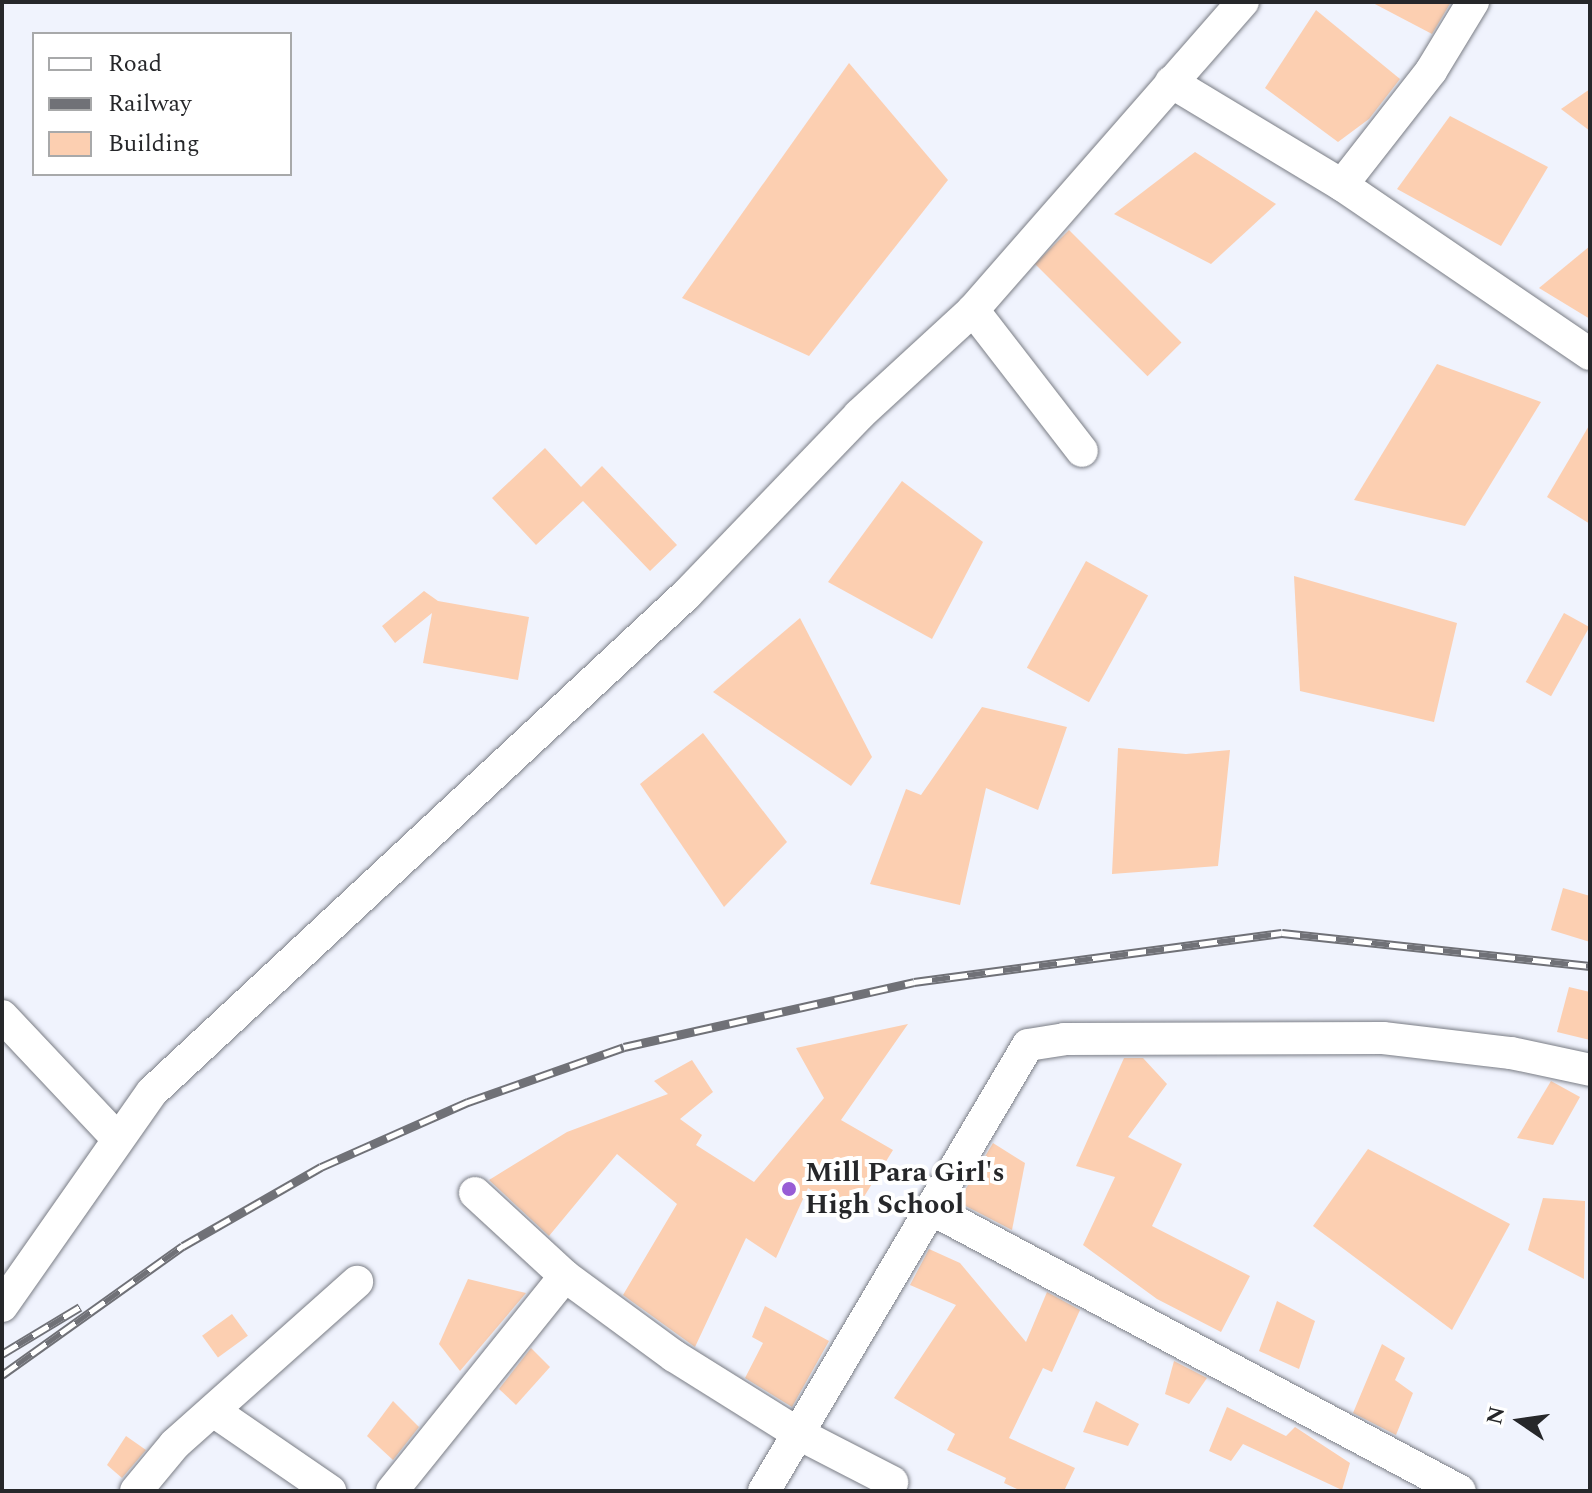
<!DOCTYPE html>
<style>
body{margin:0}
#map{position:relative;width:1592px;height:1493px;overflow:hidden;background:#f0f3fd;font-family:Spectral,serif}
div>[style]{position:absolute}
.building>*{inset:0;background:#fccfb1;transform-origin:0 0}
.roads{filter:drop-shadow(0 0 2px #7a7d85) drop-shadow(0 0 2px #7a7d85)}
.minor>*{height:32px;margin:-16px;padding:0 16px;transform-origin:16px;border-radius:16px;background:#fff}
.rail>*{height:9px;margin-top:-4.5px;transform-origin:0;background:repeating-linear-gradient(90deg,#fff 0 18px,#707177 0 36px);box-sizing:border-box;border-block:2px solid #707177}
.dots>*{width:22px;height:22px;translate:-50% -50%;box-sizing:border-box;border:4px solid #fff;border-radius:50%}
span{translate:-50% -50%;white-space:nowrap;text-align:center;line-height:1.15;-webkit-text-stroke:8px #fff;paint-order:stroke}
.poi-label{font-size:28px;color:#26272a;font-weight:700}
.left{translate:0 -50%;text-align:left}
.frame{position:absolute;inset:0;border:4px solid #26272a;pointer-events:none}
.legend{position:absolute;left:32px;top:32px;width:260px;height:144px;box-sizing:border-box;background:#fff;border:2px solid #a8a9aa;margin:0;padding:10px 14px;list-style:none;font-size:24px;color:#26272a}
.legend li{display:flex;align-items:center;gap:16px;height:40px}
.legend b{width:40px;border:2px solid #a8a9aa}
.north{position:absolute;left:1480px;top:1381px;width:80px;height:80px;-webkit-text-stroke:6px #fff;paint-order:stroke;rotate:283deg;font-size:22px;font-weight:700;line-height:32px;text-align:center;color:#26272a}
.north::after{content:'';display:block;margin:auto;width:28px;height:36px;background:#26272a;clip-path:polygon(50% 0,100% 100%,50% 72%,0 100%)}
</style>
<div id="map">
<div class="building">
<i style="clip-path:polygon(1371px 2px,1451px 2px,1432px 34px)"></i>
<i style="clip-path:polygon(1316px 10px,1400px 79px,1369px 119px,1338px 142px,1265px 88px)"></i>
<i style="clip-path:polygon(849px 63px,948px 180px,809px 356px,682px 298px)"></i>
<i style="clip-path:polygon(1590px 89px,1590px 131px,1561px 109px)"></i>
<i style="clip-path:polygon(1450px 116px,1548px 167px,1501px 246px,1397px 189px)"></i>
<i style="clip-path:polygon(1195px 152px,1276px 204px,1211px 264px,1114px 214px)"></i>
<i style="left:1069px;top:230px;width:159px;height:48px;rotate:45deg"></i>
<i style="clip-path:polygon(1590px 246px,1590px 319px,1539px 288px)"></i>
<i style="clip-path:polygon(1437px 364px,1541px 402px,1465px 526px,1354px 500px)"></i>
<i style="clip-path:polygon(1590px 424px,1590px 524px,1547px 497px)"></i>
<i style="clip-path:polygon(545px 448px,581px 487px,602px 466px,677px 545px,650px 571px,583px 501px,536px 545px,492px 498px)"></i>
<i style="clip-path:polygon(902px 481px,983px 542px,932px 639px,828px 582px)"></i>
<i style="left:1086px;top:561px;width:71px;height:122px;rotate:29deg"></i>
<i style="clip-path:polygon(1294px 576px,1457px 623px,1434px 722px,1300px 691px)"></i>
<i style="clip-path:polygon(424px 591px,438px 601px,529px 617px,518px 680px,423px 663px,432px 613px,395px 643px,382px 626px)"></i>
<i style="left:1564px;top:613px;width:29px;height:79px;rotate:29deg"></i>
<i style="clip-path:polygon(800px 618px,872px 757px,851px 786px,713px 692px)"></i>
<i style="clip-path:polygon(982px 707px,1067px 727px,1038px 810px,986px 788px,960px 905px,870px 884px,906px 789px,921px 795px)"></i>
<i style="clip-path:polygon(703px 733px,787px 842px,724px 907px,640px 784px)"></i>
<i style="clip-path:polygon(1118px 748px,1186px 754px,1230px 750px,1218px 866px,1112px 874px)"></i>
<i style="clip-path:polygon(1563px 888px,1590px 896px,1590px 942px,1551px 930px)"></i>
<i style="clip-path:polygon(1569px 987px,1590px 992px,1590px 1040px,1557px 1032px)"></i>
<i style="clip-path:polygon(908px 1024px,841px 1120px,893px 1150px,852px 1216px,808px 1188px,776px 1258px,746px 1238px,695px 1347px,623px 1295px,677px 1204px,617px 1154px,549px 1236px,489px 1180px,567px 1132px,668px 1094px,654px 1081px,692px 1060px,713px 1092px,680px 1119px,702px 1135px,696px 1145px,754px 1182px,824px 1098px,796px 1048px)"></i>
<i style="clip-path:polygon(1124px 1058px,1143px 1058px,1167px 1084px,1128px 1137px,1182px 1164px,1152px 1226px,1250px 1276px,1221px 1332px,1157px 1299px,1083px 1245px,1115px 1177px,1076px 1166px)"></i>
<i style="clip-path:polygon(1551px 1081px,1580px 1097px,1553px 1145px,1517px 1138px)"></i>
<i style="clip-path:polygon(993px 1143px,1025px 1163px,1012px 1230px,958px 1202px)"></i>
<i style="clip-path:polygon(1368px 1149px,1510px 1224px,1452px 1330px,1313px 1226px)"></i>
<i style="clip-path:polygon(1543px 1198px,1585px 1201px,1584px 1279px,1528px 1250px)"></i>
<i style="clip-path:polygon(929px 1249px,960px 1263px,1026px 1342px,1047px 1292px,1080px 1310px,1052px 1372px,1043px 1368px,1009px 1438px,1075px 1468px,1064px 1491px,1021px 1491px,1004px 1483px,1006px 1478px,947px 1450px,955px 1434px,894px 1398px,956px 1305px,910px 1285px)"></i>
<i style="clip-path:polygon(468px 1279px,526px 1293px,460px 1371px,439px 1344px)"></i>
<i style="clip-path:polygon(1277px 1301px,1315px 1321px,1299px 1369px,1259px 1351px)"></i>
<i style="clip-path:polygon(765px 1306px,829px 1341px,792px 1407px,745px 1378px,763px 1343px,752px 1337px)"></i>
<i style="left:232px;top:1314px;width:27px;height:37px;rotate:54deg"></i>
<i style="clip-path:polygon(1382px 1344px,1405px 1358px,1395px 1380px,1413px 1393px,1396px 1435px,1353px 1413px)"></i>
<i style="clip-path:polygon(531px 1348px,550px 1367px,516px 1405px,499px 1389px)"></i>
<i style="clip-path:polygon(1174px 1361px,1207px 1378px,1189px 1404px,1165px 1394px)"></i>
<i style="clip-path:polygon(393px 1401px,419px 1427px,393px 1460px,367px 1436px)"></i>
<i style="clip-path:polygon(1096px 1401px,1139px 1424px,1128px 1446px,1083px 1432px)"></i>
<i style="clip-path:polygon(1227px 1407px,1286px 1436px,1295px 1427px,1350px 1463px,1342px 1490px,1243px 1444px,1231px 1461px,1209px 1451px)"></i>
<i style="clip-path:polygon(126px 1436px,146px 1450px,122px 1478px,107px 1465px)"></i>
</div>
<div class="roads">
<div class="minor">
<i style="left:1171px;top:82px;width:200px;rotate:31.1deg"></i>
<i style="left:1342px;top:185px;width:300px;rotate:34.3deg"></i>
<i style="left:1342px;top:185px;width:145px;rotate:-52deg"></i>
<i style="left:1431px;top:71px;width:81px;rotate:-58.7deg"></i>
<i style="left:973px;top:310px;width:178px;rotate:52.3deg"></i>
<i style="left:2px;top:1016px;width:169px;rotate:46.7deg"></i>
<i style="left:475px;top:1193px;width:122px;rotate:42.7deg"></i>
<i style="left:565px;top:1276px;width:135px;rotate:36.3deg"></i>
<i style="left:674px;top:1356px;width:147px;rotate:32deg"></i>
<i style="left:799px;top:1434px;width:105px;rotate:27.3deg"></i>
<i style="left:933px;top:1210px;width:597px;rotate:28.07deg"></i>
<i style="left:2px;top:1306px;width:261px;rotate:-55deg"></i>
<i style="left:152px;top:1092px;width:731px;rotate:-42.95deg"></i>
<i style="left:687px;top:594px;width:248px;rotate:-46.1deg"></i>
<i style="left:859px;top:415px;width:155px;rotate:-42.6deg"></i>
<i style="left:973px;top:310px;width:410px;rotate:-48.8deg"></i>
<i style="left:215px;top:1412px;width:140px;rotate:34.5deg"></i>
<i style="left:136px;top:1491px;width:61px;rotate:-50.3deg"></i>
<i style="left:175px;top:1444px;width:244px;rotate:-41.7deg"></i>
<i style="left:392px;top:1491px;width:276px;rotate:-51.2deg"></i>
<i style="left:764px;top:1491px;width:518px;rotate:-59.38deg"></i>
<i style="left:1028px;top:1045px;width:36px;rotate:-9deg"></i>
<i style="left:1064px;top:1039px;width:319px;rotate:-0.2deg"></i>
<i style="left:1383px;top:1038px;width:129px;rotate:6.7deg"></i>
<i style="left:1511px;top:1053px;width:81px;rotate:12.1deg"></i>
</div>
</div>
<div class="rail">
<i style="left:2px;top:1354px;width:91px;rotate:-31.1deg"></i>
<i style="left:2px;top:1375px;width:222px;rotate:-35.5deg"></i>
<i style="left:183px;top:1246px;width:159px;rotate:-29.8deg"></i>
<i style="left:321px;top:1167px;width:161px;rotate:-23.9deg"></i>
<i style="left:468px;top:1102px;width:165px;rotate:-19.4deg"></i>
<i style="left:624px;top:1047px;width:297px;rotate:-12.6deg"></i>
<i style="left:914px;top:982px;width:371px;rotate:-7.6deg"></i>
<i style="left:1282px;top:933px;width:310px;rotate:6.1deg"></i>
</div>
<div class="dots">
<i style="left:789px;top:1189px;background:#985dd5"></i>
</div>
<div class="poi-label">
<span class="left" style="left:805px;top:1189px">Mill Para Girl's<br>High School</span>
</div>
<div class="frame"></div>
<ul class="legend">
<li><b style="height:10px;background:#fff"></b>Road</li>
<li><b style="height:10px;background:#707177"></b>Railway</li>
<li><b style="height:22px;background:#fccfb1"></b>Building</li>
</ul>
<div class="north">N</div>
</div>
